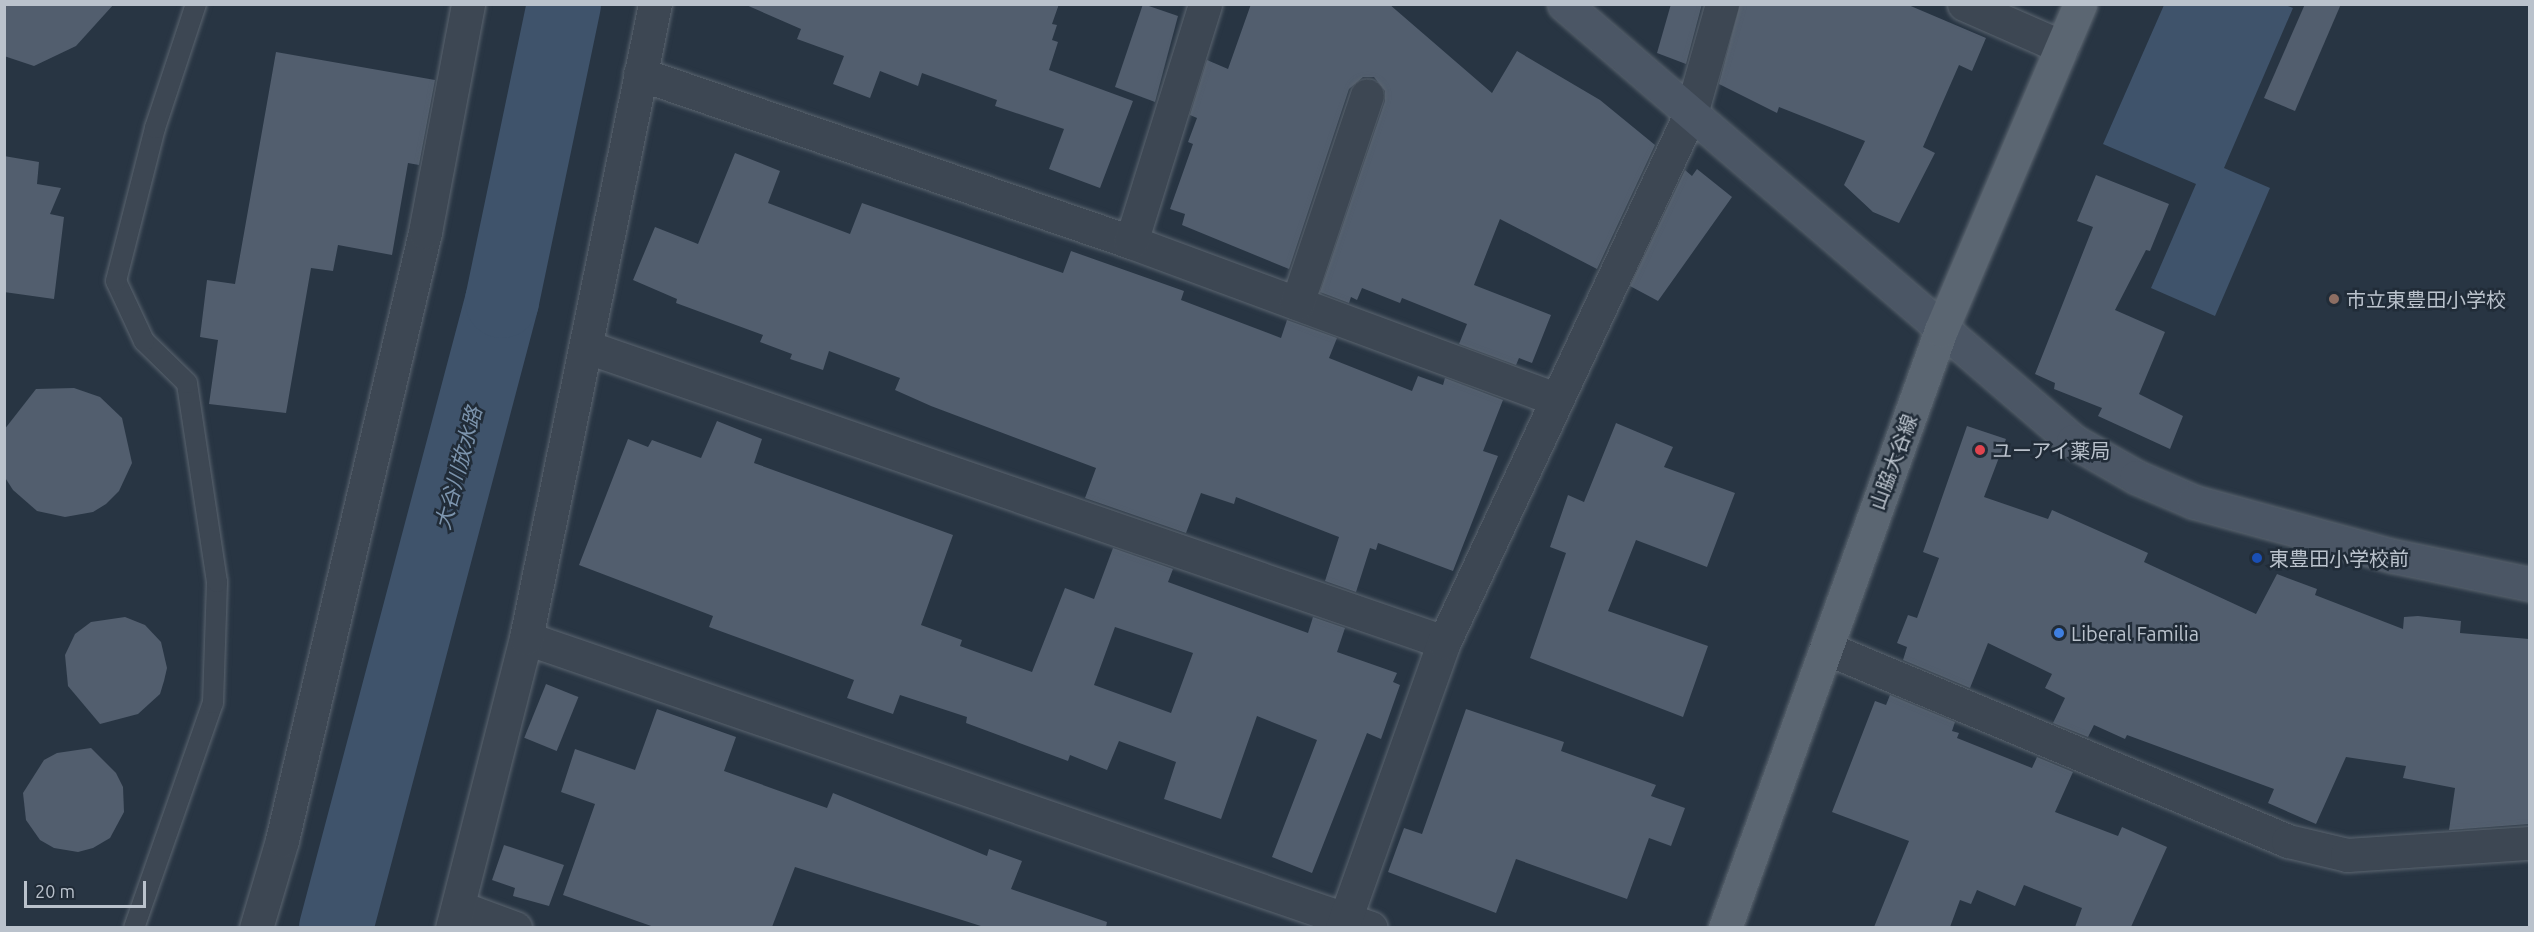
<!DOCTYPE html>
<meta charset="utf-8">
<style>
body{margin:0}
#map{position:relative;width:2534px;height:932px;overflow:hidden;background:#283543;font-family:Ubuntu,"Noto Sans JP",sans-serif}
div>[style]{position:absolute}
.water>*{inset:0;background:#3f536b}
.river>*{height:74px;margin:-37px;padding:0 37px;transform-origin:37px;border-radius:37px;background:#3f536b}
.building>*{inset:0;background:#525e6e;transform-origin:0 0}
.roads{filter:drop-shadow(0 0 2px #5b6570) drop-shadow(0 0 2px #5b6570)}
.lane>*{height:20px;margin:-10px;padding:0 10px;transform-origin:10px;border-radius:10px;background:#3d4753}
.street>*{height:33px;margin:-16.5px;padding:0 16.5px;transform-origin:16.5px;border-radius:16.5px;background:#3d4753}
.secondary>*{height:33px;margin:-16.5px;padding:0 16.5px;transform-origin:16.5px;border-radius:16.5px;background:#4b5665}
.primary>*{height:33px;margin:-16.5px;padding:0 16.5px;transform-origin:16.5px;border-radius:16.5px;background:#5b6672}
.dots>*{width:16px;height:16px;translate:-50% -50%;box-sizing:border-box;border:3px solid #212c38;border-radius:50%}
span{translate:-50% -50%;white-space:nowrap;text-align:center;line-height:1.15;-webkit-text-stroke:5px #212c38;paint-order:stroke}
.poi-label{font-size:20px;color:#bac2cc}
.left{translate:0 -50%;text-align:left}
.street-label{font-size:20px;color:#bac2cc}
.water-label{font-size:21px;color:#7c94ad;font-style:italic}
.frame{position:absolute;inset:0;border:6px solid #bac2cc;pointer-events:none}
.scale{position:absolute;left:24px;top:881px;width:122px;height:27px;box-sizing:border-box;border:3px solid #bac2cc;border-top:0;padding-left:8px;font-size:18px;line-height:21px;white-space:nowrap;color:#bac2cc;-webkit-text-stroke:4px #212c38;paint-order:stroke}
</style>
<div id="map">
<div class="water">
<i style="clip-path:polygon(2283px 4px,2293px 8px,2224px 168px,2270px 188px,2215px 316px,2151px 288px,2196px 184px,2103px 144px,2164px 5px)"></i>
</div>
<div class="river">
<i style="left:336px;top:928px;width:649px;rotate:-75.17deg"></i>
<i style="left:502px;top:301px;width:303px;rotate:-78.2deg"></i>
</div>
<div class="building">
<i style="clip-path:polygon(4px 4px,114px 4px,76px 46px,34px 66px,4px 56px)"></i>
<i style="clip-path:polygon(744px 4px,1059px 4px,1052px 24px,1057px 25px,1052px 40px,1058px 42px,1049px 70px,1133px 101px,1100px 188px,1049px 169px,1064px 129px,995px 106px,997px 100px,922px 73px,918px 86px,880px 71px,870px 98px,833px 84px,844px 56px,797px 39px,801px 29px)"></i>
<i style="clip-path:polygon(1143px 4px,1178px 16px,1155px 102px,1115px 87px)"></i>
<i style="clip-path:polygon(1251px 4px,1389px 4px,1492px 93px,1517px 51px,1600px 100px,1655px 145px,1597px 269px,1500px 219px,1474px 285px,1551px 315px,1532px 363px,1519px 358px,1516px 365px,1459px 344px,1467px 324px,1402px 298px,1400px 303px,1362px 288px,1357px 300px,1351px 297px,1349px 303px,1320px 292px,1385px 101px,1385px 91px,1374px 77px,1363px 77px,1349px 89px,1289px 269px,1182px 225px,1185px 214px,1170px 209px,1193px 144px,1188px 142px,1197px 118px,1190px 115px,1207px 60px,1228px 69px)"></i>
<i style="clip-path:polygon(1671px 4px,1702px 4px,1686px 64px,1657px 53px)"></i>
<i style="clip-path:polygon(1740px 4px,1906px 4px,1986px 38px,1972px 71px,1959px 65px,1923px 147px,1935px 153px,1899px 223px,1873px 212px,1844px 185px,1865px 141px,1779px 107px,1777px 113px,1719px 84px)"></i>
<i style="clip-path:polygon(2305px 4px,2341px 4px,2295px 111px,2264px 98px)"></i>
<i style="clip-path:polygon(276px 52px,435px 80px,419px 165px,408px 163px,392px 255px,338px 245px,333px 271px,311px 268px,286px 413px,209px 404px,218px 340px,200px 337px,207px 280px,235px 284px)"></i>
<i style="clip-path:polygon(735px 153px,780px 171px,768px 203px,850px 234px,862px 203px,1063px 273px,1071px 251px,1184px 291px,1181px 300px,1281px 338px,1287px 320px,1337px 338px,1329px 358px,1412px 391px,1418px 376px,1443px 385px,1445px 378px,1503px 400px,1483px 451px,1498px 456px,1453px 571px,1378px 543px,1376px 550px,1370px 548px,1356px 592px,1325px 581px,1339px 537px,1236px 497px,1234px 504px,1201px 493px,1186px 533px,1085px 498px,1096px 468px,931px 406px,895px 390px,900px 378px,829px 351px,823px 370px,790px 359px,792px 354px,760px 342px,763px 335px,676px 303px,677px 299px,633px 280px,655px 227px,698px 244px)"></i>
<i style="clip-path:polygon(4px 156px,39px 162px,37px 184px,61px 188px,50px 214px,64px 217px,54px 299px,4px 292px)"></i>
<i style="clip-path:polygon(1697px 169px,1732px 197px,1658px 301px,1630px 286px,1685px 170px,1692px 176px)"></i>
<i style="clip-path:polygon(2096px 175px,2169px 204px,2150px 251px,2146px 250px,2115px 310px,2165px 332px,2139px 394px,2183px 416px,2170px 449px,2098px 416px,2102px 408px,2054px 389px,2055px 383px,2035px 374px,2093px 227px,2077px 221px)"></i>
<i style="clip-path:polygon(74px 388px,100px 397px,122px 418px,132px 463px,119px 491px,106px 504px,93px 512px,65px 517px,37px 511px,13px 490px,4px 476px,4px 430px,36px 389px)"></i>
<i style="clip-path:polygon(evenodd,717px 421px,762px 439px,754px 463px,953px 535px,921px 625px,962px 640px,960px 646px,1032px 672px,1065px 588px,1094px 599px,1113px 548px,1173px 569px,1168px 582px,1308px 633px,1313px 617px,1345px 628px,1337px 652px,1397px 673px,1393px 682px,1400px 685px,1381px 739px,1367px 733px,1312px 873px,1272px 857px,1317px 740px,1257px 716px,1221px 819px,1164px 799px,1176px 762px,1119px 741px,1107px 770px,1070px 755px,1068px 761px,966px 723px,967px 717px,900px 695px,893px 714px,847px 698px,854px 680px,709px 627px,713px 616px,579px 565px,628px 439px,648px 447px,652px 440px,701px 458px,717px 421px,1115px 627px,1193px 653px,1171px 713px,1094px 685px,1115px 627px)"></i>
<i style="clip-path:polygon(1616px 423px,1673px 447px,1664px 467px,1735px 493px,1707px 567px,1636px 540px,1608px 611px,1708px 646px,1683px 717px,1530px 658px,1566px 553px,1550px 547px,1568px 495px,1584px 502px)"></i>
<i style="clip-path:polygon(1967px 426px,2006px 439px,1984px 497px,2048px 519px,2052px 510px,2148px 553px,2144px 562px,2256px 614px,2277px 574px,2317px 589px,2315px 595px,2403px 629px,2404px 617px,2418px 616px,2461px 621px,2460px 633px,2529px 639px,2529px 824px,2449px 830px,2455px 788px,2403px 778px,2406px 766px,2346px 757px,2316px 824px,2268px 803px,2274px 789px,2127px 735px,2125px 739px,2094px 725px,2088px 737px,2053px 723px,2065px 698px,2045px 688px,2052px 674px,1988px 643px,1970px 688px,1903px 660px,1907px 647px,1897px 643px,1908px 615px,1917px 618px,1939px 558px,1923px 552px)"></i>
<i style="clip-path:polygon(125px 617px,145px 625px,161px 642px,167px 668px,164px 681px,160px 694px,138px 714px,100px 724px,68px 686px,65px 655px,75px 634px,91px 622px)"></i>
<i style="left:546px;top:684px;width:35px;height:58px;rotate:22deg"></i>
<i style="clip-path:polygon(1890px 695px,1955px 722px,1952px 731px,1959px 733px,1957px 738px,2032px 768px,2037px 757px,2073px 772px,2055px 812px,2118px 836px,2122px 827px,2167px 847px,2131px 927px,2075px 927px,2082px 908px,2024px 885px,2015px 906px,1977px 890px,1971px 904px,1960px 900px,1950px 927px,1874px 927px,1909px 841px,1832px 812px,1875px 701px,1886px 705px)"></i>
<i style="clip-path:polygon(657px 709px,736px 737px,724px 771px,827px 808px,833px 793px,987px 856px,989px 849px,1022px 861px,1011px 889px,1107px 922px,1106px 927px,984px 927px,795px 867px,772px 927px,654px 927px,563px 895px,595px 804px,561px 792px,575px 749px,635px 770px)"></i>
<i style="clip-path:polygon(1466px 709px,1564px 742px,1561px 751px,1656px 785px,1651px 796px,1685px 808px,1671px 846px,1649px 838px,1627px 899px,1516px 859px,1496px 913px,1388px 872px,1404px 828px,1422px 834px)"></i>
<i style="clip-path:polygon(91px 748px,116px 773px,123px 787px,124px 812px,110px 838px,93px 848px,78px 852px,54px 848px,40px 840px,26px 820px,23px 793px,44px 760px,57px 753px)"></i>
<i style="clip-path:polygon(504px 845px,564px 865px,549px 906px,513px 896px,515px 888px,492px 880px)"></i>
</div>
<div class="roads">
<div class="lane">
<i style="left:134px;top:928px;width:238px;rotate:-70.7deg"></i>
<i style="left:213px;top:703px;width:121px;rotate:-88.1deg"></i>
<i style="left:217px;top:582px;width:201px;rotate:-98.6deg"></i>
<i style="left:187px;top:383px;width:60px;rotate:-135.7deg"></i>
<i style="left:144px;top:341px;width:66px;rotate:-115deg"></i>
<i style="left:116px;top:281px;width:158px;rotate:-75.7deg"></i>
<i style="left:155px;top:128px;width:131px;rotate:-71.7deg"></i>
</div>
<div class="street">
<i style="left:1964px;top:4px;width:107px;rotate:23.7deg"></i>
<i style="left:640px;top:74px;width:519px;rotate:18.89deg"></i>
<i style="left:1131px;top:242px;width:452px;rotate:20.3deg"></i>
<i style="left:1131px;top:242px;width:249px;rotate:-72.7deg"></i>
<i style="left:1297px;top:303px;width:219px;rotate:-71.4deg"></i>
<i style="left:587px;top:347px;width:906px;rotate:18.99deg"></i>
<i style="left:526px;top:638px;width:893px;rotate:18.94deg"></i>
<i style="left:1826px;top:648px;width:501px;rotate:22.67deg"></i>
<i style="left:2288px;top:841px;width:61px;rotate:13.3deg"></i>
<i style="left:2347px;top:855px;width:183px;rotate:-3.8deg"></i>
<i style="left:458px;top:907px;width:61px;rotate:20.2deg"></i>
<i style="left:256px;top:928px;width:92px;rotate:-73.5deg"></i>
<i style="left:282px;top:840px;width:625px;rotate:-76.76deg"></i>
<i style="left:425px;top:232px;width:232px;rotate:-79.3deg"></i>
<i style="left:452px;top:928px;width:299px;rotate:-75.7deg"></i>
<i style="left:526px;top:638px;width:647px;rotate:-78.5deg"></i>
<i style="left:1342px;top:928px;width:304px;rotate:-70.4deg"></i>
<i style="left:1444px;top:642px;width:587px;rotate:-65.01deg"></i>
<i style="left:1692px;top:110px;width:110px;rotate:-74.2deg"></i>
</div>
<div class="secondary">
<i style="left:1564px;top:4px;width:671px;rotate:40.65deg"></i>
<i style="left:2073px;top:441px;width:73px;rotate:29.7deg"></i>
<i style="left:2136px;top:477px;width:63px;rotate:23.3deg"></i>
<i style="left:2194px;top:502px;width:206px;rotate:15.2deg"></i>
<i style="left:2393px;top:556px;width:140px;rotate:11.6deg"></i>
</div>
<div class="primary">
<i style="left:1725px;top:928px;width:636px;rotate:-70.14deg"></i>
<i style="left:1941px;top:330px;width:354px;rotate:-66.9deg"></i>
</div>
</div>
<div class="dots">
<i style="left:2334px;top:299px;background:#8d6e63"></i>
<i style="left:1980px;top:450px;background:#e0444e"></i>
<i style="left:2257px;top:558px;background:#1a4fb4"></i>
<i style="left:2059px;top:633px;background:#3f7fe0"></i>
</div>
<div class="poi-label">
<span class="left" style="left:2346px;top:299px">市立東豊田小学校</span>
<span class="left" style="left:1992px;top:450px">ユーアイ薬局</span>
<span class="left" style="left:2269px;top:558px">東豊田小学校前</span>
<span class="left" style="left:2071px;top:633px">Liberal Familia</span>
</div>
<div class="street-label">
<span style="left:1893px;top:462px;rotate:-70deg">山脇大谷線</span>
</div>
<div class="water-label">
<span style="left:458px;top:468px;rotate:-75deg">大谷川放水路</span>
</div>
<div class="frame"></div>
<div class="scale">20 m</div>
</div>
